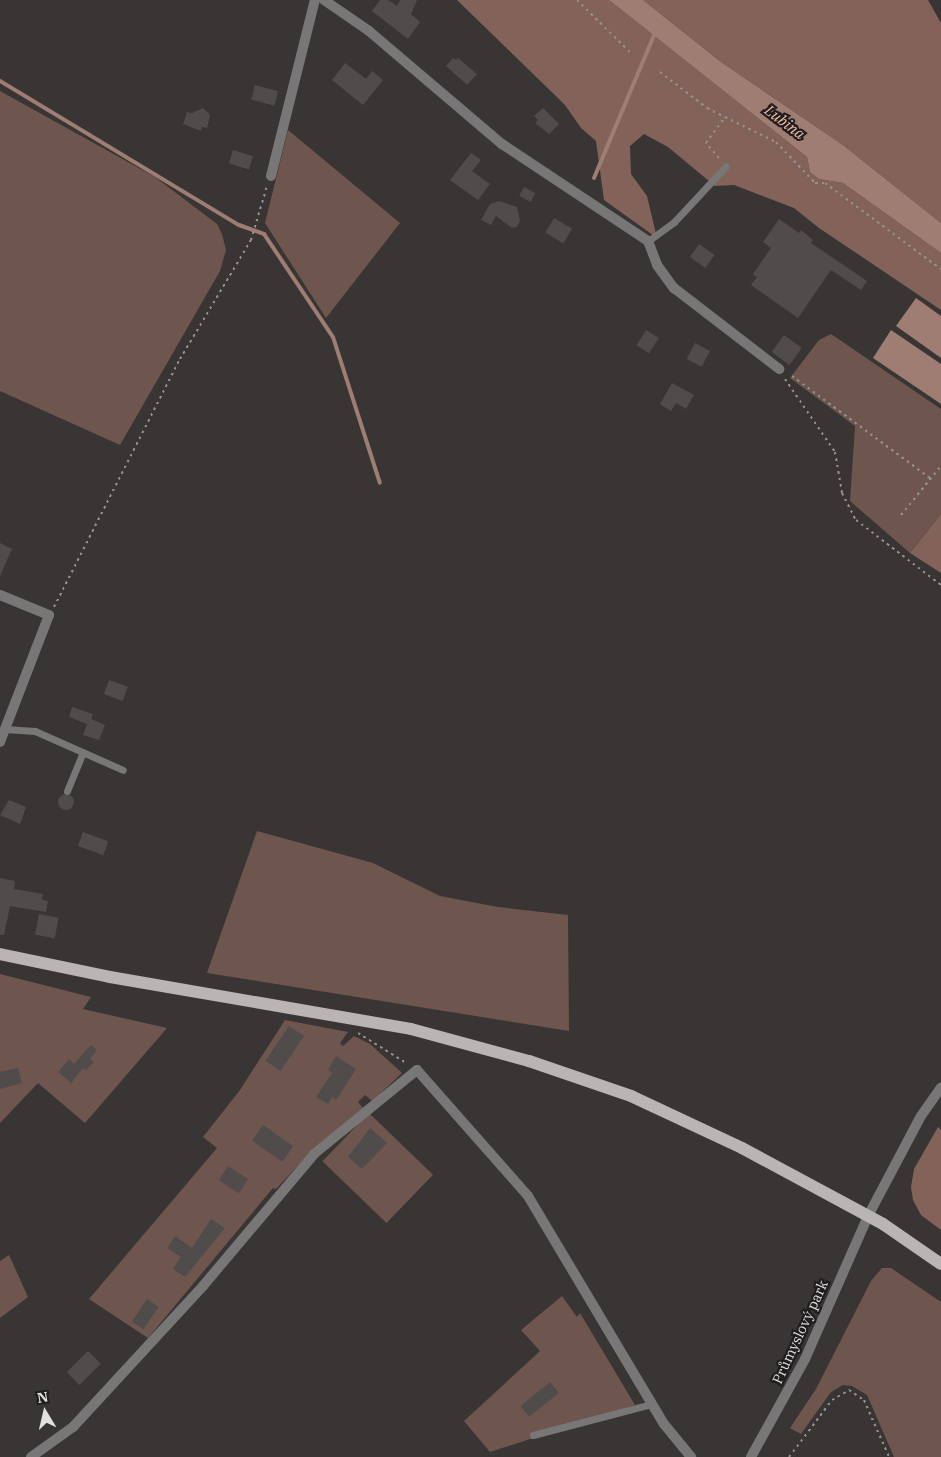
<!DOCTYPE html>
<meta charset="utf-8">
<style>
body{margin:0}
#map{position:relative;width:941px;height:1457px;overflow:hidden;background:#383534;font-family:"IBM Plex Serif",serif}
div>[style]{position:absolute}
.green>*{inset:0;background:#6e564f;transform-origin:0 0}
.forest>*{inset:0;background:#836359}
.water>*{inset:0;background:#9f7d73}
.stream>*{height:4px;margin:-2px;padding:0 2px;transform-origin:2px;border-radius:2px;background:#9f7d73}
.building>*{inset:0;background:#4f4c4b;transform-origin:0 0}
.round{border-radius:50%}
.path>*{height:2px;margin-top:-1px;transform-origin:0;background:repeating-linear-gradient(90deg,#949191 0 2.5px,transparent 0 6.5px)}
.service>*{height:7px;margin:-3.5px;padding:0 3.5px;transform-origin:3.5px;border-radius:3.5px;background:#787676}
.minor>*{height:10px;margin:-5px;padding:0 5px;transform-origin:5px;border-radius:5px;background:#787676}
.primary>*{height:12px;margin:-6px;padding:0 6px;transform-origin:6px;border-radius:6px;background:#b8b5b4}
span{translate:-50% -50%;white-space:nowrap;text-align:center;line-height:1.15;-webkit-text-stroke:4.5px #1f1d1d;paint-order:stroke}
.street-label{font-size:14px;color:#e2e0e0}
.water-label{font-size:15px;color:#f8bcaa;font-style:italic}
.north{position:absolute;left:20px;top:1387px;width:50px;height:50px;-webkit-text-stroke:4px #1f1d1d;paint-order:stroke;rotate:351deg;font-size:14px;font-weight:700;line-height:20px;text-align:center;color:#e2e0e0}
.north::after{content:'';display:block;margin:auto;width:18px;height:22px;background:#e2e0e0;clip-path:polygon(50% 0,100% 100%,50% 72%,0 100%)}
</style>
<div id="map">
<div class="green">
<i style="clip-path:polygon(0 91px,155px 177px,217px 224px,222px 234px,226px 250px,220px 271px,120px 445px,0 391px)"></i>
<i style="clip-path:polygon(288px 130px,400px 223px,326px 318px,265px 223px)"></i>
<i style="clip-path:polygon(831px 334px,941px 409px,941px 514px,910px 553px,850px 501px,855px 426px,790px 378px,819px 340px)"></i>
<i style="clip-path:polygon(257px 831px,373px 863px,440px 896px,498px 907px,568px 915px,569px 1031px,207px 973px)"></i>
<i style="clip-path:polygon(0 974px,91px 997px,83px 1009px,167px 1028px,85px 1123px,38px 1083px,0 1123px)"></i>
<i style="clip-path:polygon(285px 1020px,348px 1032px,340px 1043px,343px 1046px,354px 1036px,370px 1044px,402px 1073px,372px 1101px,365px 1095px,358px 1102px,363px 1108px,314px 1148px,276px 1189px,273px 1188px,148px 1338px,89px 1299px,217px 1148px,203px 1137px,240px 1090px)"></i>
<i style="left:369px;top:1113px;width:89px;height:67px;rotate:44deg"></i>
<i style="clip-path:polygon(9px 1255px,28px 1297px,0 1318px,0 1261px)"></i>
<i style="clip-path:polygon(882px 1268px,891px 1268px,941px 1302px,941px 1457px,894px 1457px,867px 1395px,852px 1386px,843px 1385px,831px 1392px,801px 1434px,790px 1428px,816px 1389px,871px 1281px)"></i>
<i style="clip-path:polygon(562px 1296px,577px 1317px,580px 1313px,635px 1405px,490px 1452px,464px 1421px,540px 1351px,521px 1330px)"></i>
</div>
<div class="forest">
<i style="clip-path:polygon(457px 0,609px 0,807px 157px,810px 172px,819px 179px,843px 183px,941px 253px,941px 310px,819px 228px,794px 208px,734px 185px,715px 186px,668px 147px,644px 134px,630px 146px,631px 174px,647px 196px,657px 238px,604px 200px,596px 141px,581px 128px,565px 105px)"></i>
<i style="clip-path:polygon(643px 0,928px 0,941px 23px,941px 223px,843px 145px,721px 62px)"></i>
<i style="clip-path:polygon(941px 514px,941px 573px,910px 553px)"></i>
<i style="clip-path:polygon(938px 1127px,941px 1130px,941px 1230px,921px 1215px,913px 1200px,911px 1187px,914px 1169px)"></i>
</div>
<div class="water">
<i style="clip-path:polygon(609px 0,643px 0,721px 62px,843px 145px,941px 223px,941px 253px,843px 183px,819px 179px,810px 172px,807px 157px)"></i>
<i style="clip-path:polygon(916px 298px,941px 316px,941px 358px,896px 326px)"></i>
<i style="clip-path:polygon(891px 330px,941px 364px,941px 404px,873px 358px)"></i>
</div>
<div class="stream">
<i style="left:0;top:81px;width:279px;rotate:31.1deg"></i>
<i style="left:239px;top:225px;width:27px;rotate:20deg"></i>
<i style="left:264px;top:234px;width:124px;rotate:56.2deg"></i>
<i style="left:333px;top:337px;width:153px;rotate:72.2deg"></i>
<i style="left:594px;top:178px;width:157px;rotate:-67.2deg"></i>
</div>
<div class="building">
<i style="clip-path:polygon(380px 0,388px 0,397px 6px,400px 0,417px 0,411px 14px,420px 22px,408px 39px,372px 11px)"></i>
<i style="clip-path:polygon(453px 58px,456px 60px,458px 58px,477px 74px,467px 85px,446px 66px)"></i>
<i style="clip-path:polygon(345px 63px,366px 79px,372px 71px,383px 80px,363px 105px,332px 80px)"></i>
<i style="left:255px;top:85px;width:24px;height:15px;rotate:15deg"></i>
<i style="clip-path:polygon(203px 108px,210px 115px,207px 128px,202px 127px,201px 131px,183px 124px,187px 112px,192px 113px)"></i>
<i style="clip-path:polygon(543px 108px,559px 124px,549px 134px,535px 123px,538px 120px,534px 116px)"></i>
<i style="left:233px;top:150px;width:21px;height:14px;rotate:17deg"></i>
<i style="clip-path:polygon(471px 153px,481px 160px,472px 171px,490px 184px,478px 200px,450px 180px)"></i>
<i style="left:524px;top:187px;width:13px;height:10px;rotate:29deg"></i>
<i style="clip-path:polygon(499px 201px,517px 207px,520px 221px,517px 227px,512px 228px,496px 216px,491px 225px,481px 220px,490px 204px)"></i>
<i style="left:554px;top:218px;width:21px;height:17px;rotate:31deg"></i>
<i style="clip-path:polygon(779px 219px,799px 233px,801px 230px,813px 240px,811px 243px,867px 281px,861px 290px,831px 270px,798px 318px,751px 285px,757px 277px,753px 274px,771px 248px,763px 242px)"></i>
<i style="left:699px;top:244px;width:19px;height:16px;rotate:35deg"></i>
<i style="left:646px;top:330px;width:15px;height:18px;rotate:32deg"></i>
<i style="left:784px;top:335px;width:22px;height:21px;rotate:36deg"></i>
<i style="left:695px;top:343px;width:17px;height:18px;rotate:28deg"></i>
<i style="clip-path:polygon(672px 383px,694px 395px,686px 409px,676px 403px,671px 411px,660px 404px)"></i>
<i style="clip-path:polygon(0 543px,12px 549px,0 576px)"></i>
<i style="left:109px;top:680px;width:20px;height:15px;rotate:20deg"></i>
<i style="clip-path:polygon(72px 707px,93px 714px,91px 719px,105px 725px,99px 740px,83px 735px,87px 724px,69px 717px)"></i>
<i class="round" style="left:58px;top:794px;width:16px;height:16px"></i>
<i style="clip-path:polygon(9px 800px,26px 807px,20px 824px,0 815px)"></i>
<i style="left:83px;top:832px;width:27px;height:15px;rotate:20deg"></i>
<i style="clip-path:polygon(0 878px,15px 881px,14px 889px,43px 894px,42px 900px,48px 901px,46px 912px,10px 906px,4px 935px,0 935px)"></i>
<i style="left:39px;top:914px;width:20px;height:21px;rotate:11deg"></i>
<i style="left:289px;top:1026px;width:18px;height:42px;rotate:34deg"></i>
<i style="clip-path:polygon(91px 1045px,97px 1050px,90px 1059px,94px 1062px,86px 1070px,83px 1068px,71px 1083px,58px 1072px,69px 1059px,74px 1064px)"></i>
<i style="clip-path:polygon(336px 1056px,356px 1069px,336px 1100px,332px 1097px,328px 1104px,316px 1097px,332px 1073px,328px 1070px)"></i>
<i style="clip-path:polygon(18px 1068px,22px 1083px,0 1089px,0 1072px)"></i>
<i style="left:263px;top:1125px;width:37px;height:19px;rotate:35deg"></i>
<i style="clip-path:polygon(370px 1128px,387px 1143px,362px 1169px,348px 1157px)"></i>
<i style="left:228px;top:1166px;width:24px;height:17px;rotate:33deg"></i>
<i style="clip-path:polygon(211px 1219px,225px 1228px,185px 1277px,173px 1269px,181px 1257px,167px 1248px,175px 1236px,192px 1248px)"></i>
<i style="left:147px;top:1299px;width:14px;height:27px;rotate:34deg"></i>
<i style="left:88px;top:1351px;width:18px;height:30px;rotate:45deg"></i>
<i style="left:550px;top:1382px;width:14px;height:38px;rotate:51deg"></i>
</div>
<div class="path">
<i style="left:577px;top:0;width:74px;rotate:44.5deg"></i>
<i style="left:660px;top:72px;width:59px;rotate:37.5deg"></i>
<i style="left:707px;top:108px;width:20px;rotate:27deg"></i>
<i style="left:719px;top:158px;width:20px;rotate:-131deg"></i>
<i style="left:706px;top:143px;width:32px;rotate:-54deg"></i>
<i style="left:725px;top:117px;width:57px;rotate:26.1deg"></i>
<i style="left:776px;top:142px;width:57px;rotate:46.4deg"></i>
<i style="left:815px;top:183px;width:10px"></i>
<i style="left:825px;top:183px;width:144px;rotate:36.6deg"></i>
<i style="left:792px;top:376px;width:173px;rotate:36.5deg"></i>
<i style="left:785px;top:379px;width:88px;rotate:55.6deg"></i>
<i style="left:835px;top:452px;width:42px;rotate:80.3deg"></i>
<i style="left:842px;top:493px;width:30px;rotate:63deg"></i>
<i style="left:856px;top:520px;width:107px;rotate:37.4deg"></i>
<i style="left:901px;top:515px;width:63px;rotate:-50.8deg"></i>
<i style="left:54px;top:607px;width:278px;rotate:-63.1deg"></i>
<i style="left:180px;top:359px;width:139px;rotate:-59.2deg"></i>
<i style="left:251px;top:240px;width:56px;rotate:-73.5deg"></i>
<i style="left:358px;top:1033px;width:57px;rotate:32deg"></i>
<i style="left:789px;top:1457px;width:71px;rotate:-53deg"></i>
<i style="left:832px;top:1400px;width:20px;rotate:-30deg"></i>
<i style="left:849px;top:1390px;width:18px;rotate:34deg"></i>
<i style="left:864px;top:1400px;width:62px;rotate:66.3deg"></i>
</div>
<div class="service">
<i style="left:648px;top:241px;width:32px;rotate:-36deg"></i>
<i style="left:674px;top:222px;width:76px;rotate:-47.1deg"></i>
<i style="left:5px;top:729px;width:30px;rotate:4deg"></i>
<i style="left:35px;top:731px;width:96px;rotate:23.9deg"></i>
<i style="left:67px;top:791px;width:42px;rotate:-67.7deg"></i>
<i style="left:533px;top:1435px;width:122px;rotate:-14.7deg"></i>
</div>
<div class="minor">
<i style="left:324px;top:0;width:55px;rotate:34.6deg"></i>
<i style="left:369px;top:31px;width:175px;rotate:40.4deg"></i>
<i style="left:502px;top:144px;width:175px;rotate:33.6deg"></i>
<i style="left:648px;top:241px;width:26px;rotate:69deg"></i>
<i style="left:657px;top:265px;width:29px;rotate:54deg"></i>
<i style="left:674px;top:288px;width:133px;rotate:37.6deg"></i>
<i style="left:271px;top:176px;width:181px;rotate:-76deg"></i>
<i style="left:0;top:595px;width:53px;rotate:22.2deg"></i>
<i style="left:49px;top:615px;width:136px;rotate:111.1deg"></i>
<i style="left:31px;top:1457px;width:52px;rotate:-35.5deg"></i>
<i style="left:73px;top:1427px;width:192px;rotate:-47.3deg"></i>
<i style="left:203px;top:1286px;width:172px;rotate:-49.9deg"></i>
<i style="left:314px;top:1154px;width:133px;rotate:-39.2deg"></i>
<i style="left:417px;top:1070px;width:168px;rotate:48.6deg"></i>
<i style="left:528px;top:1196px;width:265px;rotate:59.2deg"></i>
<i style="left:664px;top:1424px;width:43px;rotate:50.7deg"></i>
<i style="left:751px;top:1457px;width:112px;rotate:-61.1deg"></i>
<i style="left:805px;top:1359px;width:156px;rotate:-66.2deg"></i>
<i style="left:868px;top:1216px;width:113px;rotate:-62.1deg"></i>
<i style="left:921px;top:1116px;width:35px;rotate:-55deg"></i>
</div>
<div class="primary">
<i style="left:0;top:954px;width:112px;rotate:11.8deg"></i>
<i style="left:110px;top:977px;width:305px;rotate:9.8deg"></i>
<i style="left:411px;top:1029px;width:122px;rotate:15.2deg"></i>
<i style="left:529px;top:1061px;width:108px;rotate:18.9deg"></i>
<i style="left:631px;top:1096px;width:123px;rotate:25.1deg"></i>
<i style="left:742px;top:1148px;width:160px;rotate:28.3deg"></i>
<i style="left:883px;top:1224px;width:70px;rotate:34.6deg"></i>
</div>
<div class="street-label">
<span style="left:800px;top:1332px;rotate:-65deg">Průmyslový park</span>
</div>
<div class="water-label">
<span style="left:785px;top:122px;rotate:37deg">Lubina</span>
</div>
<div class="north">N</div>
</div>
